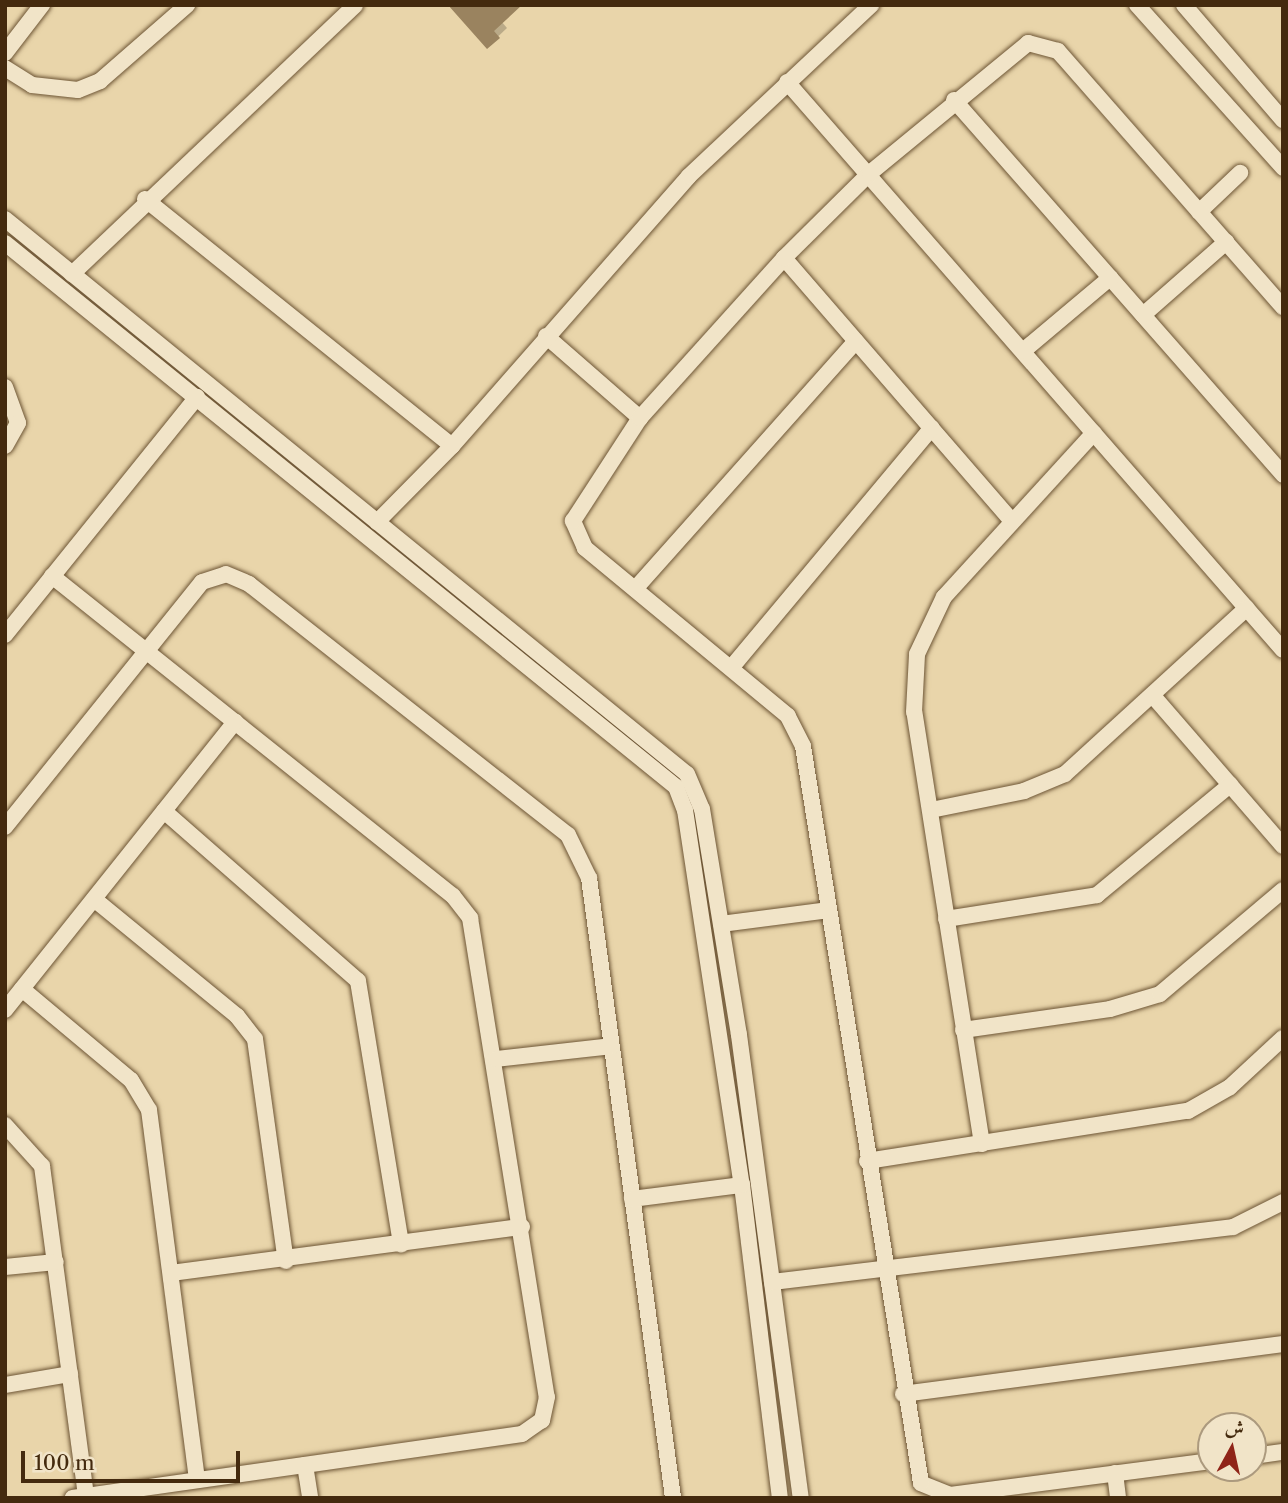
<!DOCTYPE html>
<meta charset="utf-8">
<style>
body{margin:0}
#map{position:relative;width:1288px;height:1503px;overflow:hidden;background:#e9d5aa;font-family:"Libre Caslon Text",Amiri,serif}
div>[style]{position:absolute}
.shadow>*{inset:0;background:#0003}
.building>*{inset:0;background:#9a835f}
.roads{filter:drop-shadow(0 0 2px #6d5535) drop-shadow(0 0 2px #6d5535)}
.minor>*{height:16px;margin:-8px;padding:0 8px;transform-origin:8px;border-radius:8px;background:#f1e4c8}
span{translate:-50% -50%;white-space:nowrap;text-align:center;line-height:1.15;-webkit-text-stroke:7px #f1e4c8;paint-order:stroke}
.frame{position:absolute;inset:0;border:7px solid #442a0e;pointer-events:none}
.north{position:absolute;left:1197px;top:1412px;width:70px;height:70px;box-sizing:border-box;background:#f1e4c8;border:2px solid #ac9a7e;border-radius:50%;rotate:8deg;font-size:19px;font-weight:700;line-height:28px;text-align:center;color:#442a0e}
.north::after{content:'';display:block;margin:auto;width:24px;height:32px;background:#8f2418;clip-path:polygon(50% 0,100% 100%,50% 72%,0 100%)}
.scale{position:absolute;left:21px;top:1451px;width:219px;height:32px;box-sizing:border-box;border:4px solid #442a0e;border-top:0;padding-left:9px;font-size:21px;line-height:24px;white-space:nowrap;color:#442a0e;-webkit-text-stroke:5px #f1e4c8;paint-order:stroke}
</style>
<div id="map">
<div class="shadow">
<i style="clip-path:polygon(450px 5px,501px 21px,507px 28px,487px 47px)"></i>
</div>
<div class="building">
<i style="clip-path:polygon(448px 5px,522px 5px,494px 31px,500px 38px,487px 49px)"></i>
</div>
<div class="roads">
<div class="minor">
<i style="left:1137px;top:5px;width:219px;rotate:48.1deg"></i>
<i style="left:1184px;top:5px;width:152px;rotate:49.3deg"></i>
<i style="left:5px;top:53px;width:61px;rotate:-52.4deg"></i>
<i style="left:5px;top:68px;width:32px;rotate:32deg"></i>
<i style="left:32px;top:85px;width:46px;rotate:6.2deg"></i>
<i style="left:78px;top:90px;width:24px;rotate:-22deg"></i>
<i style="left:100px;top:81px;width:116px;rotate:-41.1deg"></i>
<i style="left:787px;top:82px;width:754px;rotate:48.87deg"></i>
<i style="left:954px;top:100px;width:499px;rotate:48.7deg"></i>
<i style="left:145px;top:199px;width:394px;rotate:38.8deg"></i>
<i style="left:1199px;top:212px;width:57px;rotate:-43.6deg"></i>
<i style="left:5px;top:219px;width:879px;rotate:39.14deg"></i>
<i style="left:687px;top:774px;width:38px;rotate:67deg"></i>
<i style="left:702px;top:809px;width:229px;rotate:80.7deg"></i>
<i style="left:739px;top:1035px;width:467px;rotate:82.4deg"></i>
<i style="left:5px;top:243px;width:864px;rotate:39.03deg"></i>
<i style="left:676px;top:787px;width:25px;rotate:69deg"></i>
<i style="left:685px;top:810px;width:379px;rotate:81.4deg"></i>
<i style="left:742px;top:1185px;width:315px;rotate:83.1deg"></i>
<i style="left:784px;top:258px;width:347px;rotate:49.1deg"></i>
<i style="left:72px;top:274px;width:390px;rotate:-43.5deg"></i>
<i style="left:1143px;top:315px;width:111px;rotate:-41.3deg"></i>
<i style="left:546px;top:336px;width:125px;rotate:41.1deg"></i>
<i style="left:1023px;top:351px;width:114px;rotate:-40deg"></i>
<i style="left:5px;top:387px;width:38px;rotate:70deg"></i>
<i style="left:18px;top:423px;width:26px;rotate:119deg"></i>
<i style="left:377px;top:522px;width:107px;rotate:-45.4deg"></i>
<i style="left:452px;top:446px;width:359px;rotate:-48.7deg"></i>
<i style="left:689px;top:176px;width:250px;rotate:-43.2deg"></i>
<i style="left:52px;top:576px;width:513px;rotate:38.59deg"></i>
<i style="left:453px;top:896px;width:28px;rotate:52deg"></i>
<i style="left:470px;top:918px;width:485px;rotate:80.9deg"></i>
<i style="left:547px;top:1397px;width:24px;rotate:102deg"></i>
<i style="left:542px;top:1420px;width:24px;rotate:145deg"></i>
<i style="left:522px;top:1434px;width:454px;rotate:171.9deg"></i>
<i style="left:635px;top:589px;width:332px;rotate:-48.3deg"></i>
<i style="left:5px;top:635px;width:306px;rotate:-51.1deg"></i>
<i style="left:731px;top:668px;width:313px;rotate:-50.1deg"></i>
<i style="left:1154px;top:697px;width:197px;rotate:49.1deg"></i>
<i style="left:931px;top:810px;width:95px;rotate:-11.5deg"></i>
<i style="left:1024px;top:791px;width:44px;rotate:-22.5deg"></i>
<i style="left:1065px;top:774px;width:246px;rotate:-42.4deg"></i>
<i style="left:164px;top:811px;width:258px;rotate:41.2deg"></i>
<i style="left:358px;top:981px;width:267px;rotate:80.7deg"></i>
<i style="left:5px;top:827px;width:314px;rotate:-51.2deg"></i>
<i style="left:202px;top:582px;width:25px;rotate:-18deg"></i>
<i style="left:226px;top:574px;width:25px;rotate:23deg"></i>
<i style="left:249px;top:584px;width:406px;rotate:38.2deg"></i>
<i style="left:568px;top:835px;width:48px;rotate:64deg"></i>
<i style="left:589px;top:878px;width:626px;rotate:82.28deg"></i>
<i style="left:94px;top:899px;width:185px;rotate:39.3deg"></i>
<i style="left:237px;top:1016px;width:29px;rotate:52deg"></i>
<i style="left:255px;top:1039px;width:224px;rotate:82.1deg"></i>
<i style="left:946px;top:919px;width:153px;rotate:-9deg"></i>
<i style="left:1097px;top:895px;width:173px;rotate:-39.6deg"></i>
<i style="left:721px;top:924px;width:109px;rotate:-7.4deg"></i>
<i style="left:22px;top:989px;width:142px;rotate:39.9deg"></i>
<i style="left:131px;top:1080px;width:35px;rotate:59deg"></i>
<i style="left:149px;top:1110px;width:373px;rotate:82.6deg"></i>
<i style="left:5px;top:1010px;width:369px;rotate:-51.4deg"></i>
<i style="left:963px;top:1030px;width:148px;rotate:-8.1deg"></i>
<i style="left:1110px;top:1009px;width:52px;rotate:-16.7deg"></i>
<i style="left:1160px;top:994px;width:161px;rotate:-40.2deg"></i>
<i style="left:496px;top:1059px;width:116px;rotate:-6.4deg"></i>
<i style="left:5px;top:1125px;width:55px;rotate:47.9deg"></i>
<i style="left:42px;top:1166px;width:333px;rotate:82.4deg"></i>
<i style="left:982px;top:1144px;width:437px;rotate:-98.9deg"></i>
<i style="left:914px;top:712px;width:58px;rotate:-87deg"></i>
<i style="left:917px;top:654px;width:63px;rotate:-64.7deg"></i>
<i style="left:944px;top:597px;width:222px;rotate:-47.6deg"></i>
<i style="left:867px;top:1161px;width:325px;rotate:-8.9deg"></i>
<i style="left:1188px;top:1111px;width:48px;rotate:-29.7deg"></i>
<i style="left:1230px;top:1087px;width:72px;rotate:-42.8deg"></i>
<i style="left:632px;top:1199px;width:111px;rotate:-7.3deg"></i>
<i style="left:5px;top:1267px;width:51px;rotate:-5.6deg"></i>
<i style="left:171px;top:1273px;width:354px;rotate:-7.5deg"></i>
<i style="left:772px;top:1282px;width:464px;rotate:-6.8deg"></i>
<i style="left:1233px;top:1227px;width:56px;rotate:-26.6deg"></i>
<i style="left:5px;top:1385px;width:66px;rotate:-9.6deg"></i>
<i style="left:903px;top:1394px;width:383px;rotate:-7.5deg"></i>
<i style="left:1253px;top:1456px;width:30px;rotate:-8deg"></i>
<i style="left:1211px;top:1461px;width:263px;rotate:172.6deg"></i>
<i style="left:950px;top:1495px;width:31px;rotate:-158deg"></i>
<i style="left:921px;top:1483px;width:746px;rotate:-99.1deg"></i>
<i style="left:803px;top:746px;width:34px;rotate:-117deg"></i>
<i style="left:788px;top:716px;width:264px;rotate:-140.4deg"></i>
<i style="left:585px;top:548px;width:30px;rotate:-114deg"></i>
<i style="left:573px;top:521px;width:123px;rotate:-57deg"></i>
<i style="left:640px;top:418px;width:215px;rotate:-48deg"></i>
<i style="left:784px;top:258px;width:121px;rotate:-44.7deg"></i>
<i style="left:870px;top:173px;width:205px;rotate:-39.4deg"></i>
<i style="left:1028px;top:43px;width:31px;rotate:15deg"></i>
<i style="left:1058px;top:51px;width:341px;rotate:48.7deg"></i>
<i style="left:305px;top:1465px;width:33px;rotate:81deg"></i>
<i style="left:1115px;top:1473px;width:25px;rotate:83deg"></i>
</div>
</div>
<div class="frame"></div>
<div class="north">ش</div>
<div class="scale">100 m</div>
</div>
